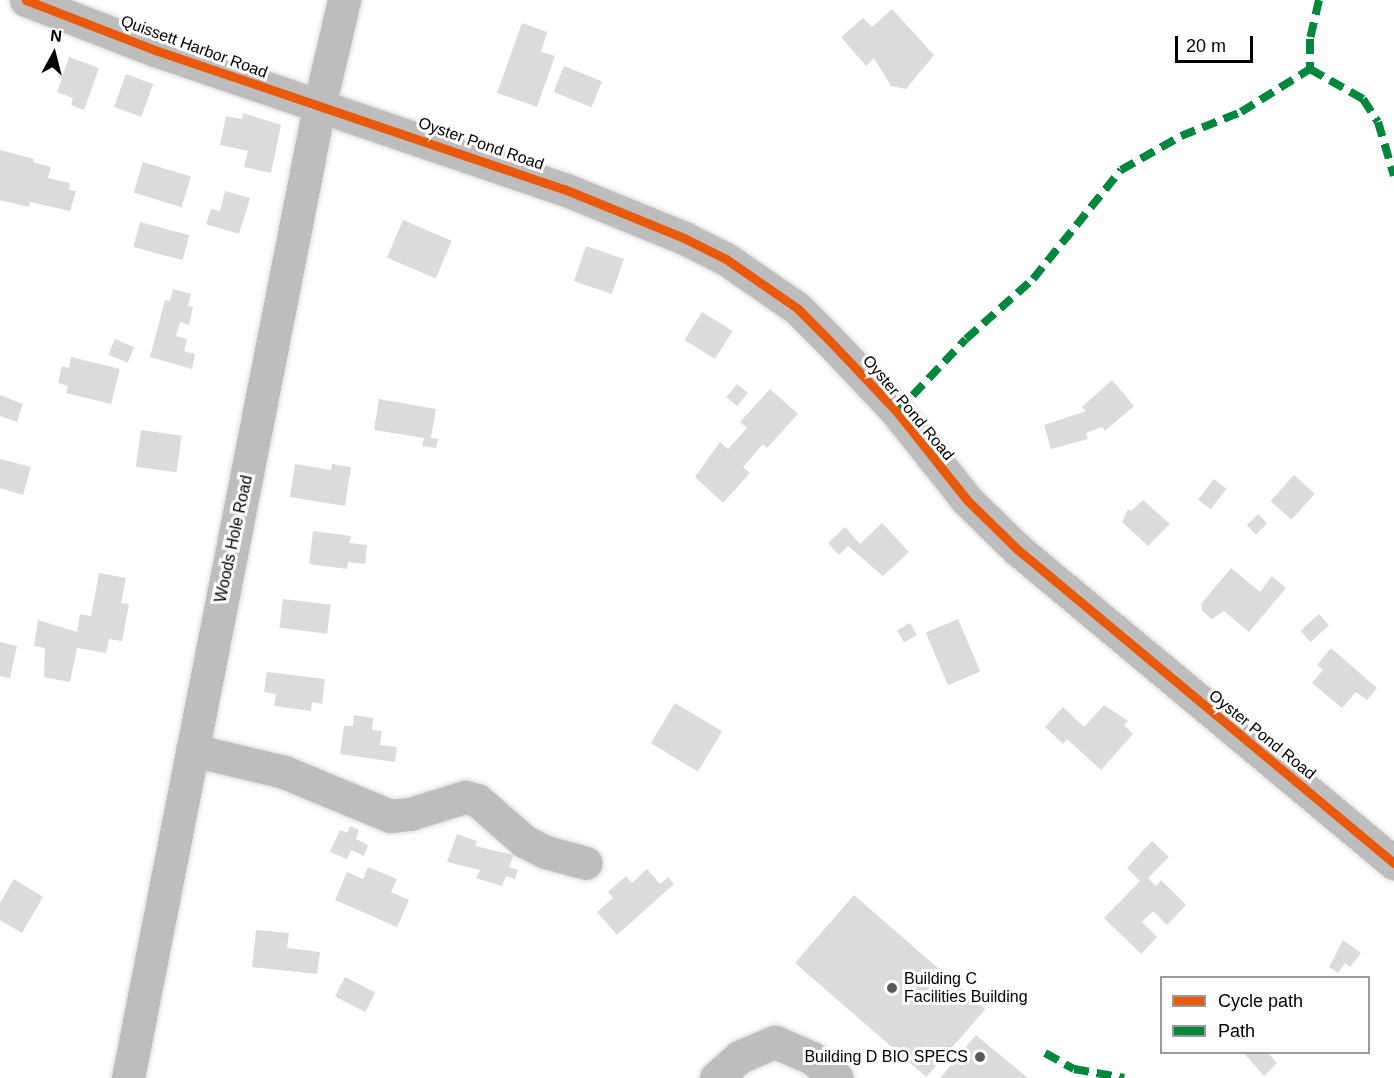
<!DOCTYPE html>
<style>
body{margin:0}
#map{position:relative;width:1394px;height:1078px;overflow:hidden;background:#fff;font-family:Helvetica,sans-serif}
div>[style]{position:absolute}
.building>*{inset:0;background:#dbdbdb;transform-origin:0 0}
.roads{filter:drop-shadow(0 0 2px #dbdbdb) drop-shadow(0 0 2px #dbdbdb)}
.minor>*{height:33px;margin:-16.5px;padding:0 16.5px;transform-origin:16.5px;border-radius:16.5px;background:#bdbdbd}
.highway>*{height:33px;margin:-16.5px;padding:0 16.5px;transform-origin:16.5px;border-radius:16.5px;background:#bdbdbd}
.quiet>*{height:8px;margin-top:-4px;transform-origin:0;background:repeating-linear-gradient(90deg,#00873e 0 15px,transparent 0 23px)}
.cycleway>*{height:9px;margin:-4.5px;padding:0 4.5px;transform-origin:4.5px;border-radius:4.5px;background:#e8590c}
.dots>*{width:16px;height:16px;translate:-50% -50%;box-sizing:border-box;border:3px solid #fff;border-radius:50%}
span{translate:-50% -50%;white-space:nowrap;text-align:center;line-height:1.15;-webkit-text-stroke:6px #fff;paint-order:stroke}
.street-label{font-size:16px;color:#000}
.poi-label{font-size:16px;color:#000}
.left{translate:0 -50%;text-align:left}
.right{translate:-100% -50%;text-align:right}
.legend{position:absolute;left:1160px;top:976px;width:210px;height:78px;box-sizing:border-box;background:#fff;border:2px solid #999;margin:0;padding:8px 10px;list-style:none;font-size:18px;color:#000}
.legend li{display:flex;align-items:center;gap:12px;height:30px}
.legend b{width:30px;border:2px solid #999}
.north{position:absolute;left:24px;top:24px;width:60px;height:60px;-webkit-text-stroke:4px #fff;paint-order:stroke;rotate:7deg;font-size:16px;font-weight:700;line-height:24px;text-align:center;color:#000}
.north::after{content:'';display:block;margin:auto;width:21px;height:27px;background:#000;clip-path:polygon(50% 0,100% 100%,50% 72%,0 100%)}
.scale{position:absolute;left:1175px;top:36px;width:78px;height:27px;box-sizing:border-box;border:3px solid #000;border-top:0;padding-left:8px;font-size:18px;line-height:21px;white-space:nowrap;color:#000;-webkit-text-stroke:4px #fff;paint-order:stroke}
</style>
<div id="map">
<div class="building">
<i style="clip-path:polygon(892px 9px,934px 55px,906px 89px,891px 86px,874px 58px,866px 66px,841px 37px,863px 18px,872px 27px)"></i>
<i style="clip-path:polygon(522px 23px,547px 32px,541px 52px,555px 56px,537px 107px,497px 93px)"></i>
<i style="clip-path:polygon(69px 57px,99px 68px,84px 110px,71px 105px,73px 98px,57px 92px)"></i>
<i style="left:564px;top:66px;width:41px;height:28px;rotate:22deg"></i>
<i style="left:126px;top:74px;width:29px;height:35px;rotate:20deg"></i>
<i style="clip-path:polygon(243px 113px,281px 125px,271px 173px,244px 167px,248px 151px,220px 145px,226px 116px,242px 119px)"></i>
<i style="clip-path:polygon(0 150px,34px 159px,33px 162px,51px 167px,48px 178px,70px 183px,69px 190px,76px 191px,70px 211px,30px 202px,29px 207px,0 200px)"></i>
<i style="left:143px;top:162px;width:50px;height:32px;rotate:17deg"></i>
<i style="clip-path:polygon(225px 191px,250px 198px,239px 234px,206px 224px,211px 209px,220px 211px)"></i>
<i style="left:403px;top:220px;width:53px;height:41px;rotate:23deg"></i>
<i style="left:140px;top:222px;width:51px;height:26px;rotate:15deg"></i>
<i style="left:586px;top:246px;width:40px;height:37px;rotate:19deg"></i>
<i style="clip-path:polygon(173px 289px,191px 294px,188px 306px,193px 307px,189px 325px,180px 322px,176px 336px,187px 339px,184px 351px,195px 354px,192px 369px,150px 357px,165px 300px,170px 301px)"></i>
<i style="left:702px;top:312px;width:36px;height:33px;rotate:32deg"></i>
<i style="left:115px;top:339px;width:21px;height:17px;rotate:23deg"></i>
<i style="clip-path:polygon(71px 357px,120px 369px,111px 404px,66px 393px,68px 386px,58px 383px,62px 366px,69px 368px)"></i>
<i style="clip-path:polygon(1112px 380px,1134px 406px,1105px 431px,1102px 427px,1086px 433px,1088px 439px,1051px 449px,1044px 425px,1086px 411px,1082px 407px)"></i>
<i style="left:737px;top:384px;width:14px;height:17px;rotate:39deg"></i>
<i style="clip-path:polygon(770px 389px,798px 414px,767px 448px,763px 444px,743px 467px,750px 473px,723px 503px,695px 477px,720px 442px,728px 449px,747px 428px,740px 422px)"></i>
<i style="clip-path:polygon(0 395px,23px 404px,17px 422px,0 416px)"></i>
<i style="clip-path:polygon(379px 399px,436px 409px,431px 438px,438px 439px,436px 448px,422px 446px,424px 438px,374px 430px)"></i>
<i style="left:141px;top:430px;width:41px;height:37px;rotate:8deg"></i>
<i style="clip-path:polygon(0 459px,31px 467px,23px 495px,0 488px)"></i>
<i style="clip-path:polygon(295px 464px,331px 470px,332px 464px,351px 467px,345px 506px,290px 497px)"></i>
<i style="left:1294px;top:475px;width:28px;height:35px;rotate:42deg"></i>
<i style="left:1214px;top:479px;width:16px;height:26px;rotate:38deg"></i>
<i style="clip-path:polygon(1143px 500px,1170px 524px,1148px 546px,1122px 522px,1128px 509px,1131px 511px)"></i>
<i style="left:1258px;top:514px;width:13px;height:16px;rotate:45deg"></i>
<i style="clip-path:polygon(882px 523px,909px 552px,883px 576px,848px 546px,839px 555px,828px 543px,845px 527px,860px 544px)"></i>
<i style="clip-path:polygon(313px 531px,351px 536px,349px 543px,367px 545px,365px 564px,348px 562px,347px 569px,309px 564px)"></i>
<i style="clip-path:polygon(1231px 568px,1260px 592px,1272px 576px,1286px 588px,1249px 632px,1224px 611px,1212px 619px,1202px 611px,1201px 604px)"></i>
<i style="clip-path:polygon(99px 573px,126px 578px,121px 603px,129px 604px,122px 641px,109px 639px,106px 653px,77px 648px,70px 682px,44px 677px,45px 648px,34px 646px,38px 620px,77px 632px,80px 614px,91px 616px)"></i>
<i style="left:283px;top:599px;width:48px;height:29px;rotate:7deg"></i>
<i style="left:1319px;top:614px;width:15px;height:25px;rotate:48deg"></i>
<i style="left:958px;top:619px;width:57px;height:35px;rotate:67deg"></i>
<i style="left:910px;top:623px;width:14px;height:15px;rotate:60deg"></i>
<i style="clip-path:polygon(0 642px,17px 646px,10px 678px,0 676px)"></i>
<i style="clip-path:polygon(1331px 648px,1377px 688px,1367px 700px,1356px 692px,1342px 708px,1312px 683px,1323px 670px,1317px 665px)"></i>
<i style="clip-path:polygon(267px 672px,325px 679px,322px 704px,312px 702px,311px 711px,274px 706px,276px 694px,264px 692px)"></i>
<i style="left:675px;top:703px;width:55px;height:47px;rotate:31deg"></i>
<i style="clip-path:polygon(1104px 705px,1128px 721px,1124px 725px,1133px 734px,1101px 770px,1067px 739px,1063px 744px,1045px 727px,1063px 707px,1084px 727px)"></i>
<i style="clip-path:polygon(354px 715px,373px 718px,372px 730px,382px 731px,380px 745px,397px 747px,395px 762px,340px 754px,344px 726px,353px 726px)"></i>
<i style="clip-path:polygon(350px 826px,359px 830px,356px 839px,368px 845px,364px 856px,351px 850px,347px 859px,330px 852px,340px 830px,347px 833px)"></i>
<i style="clip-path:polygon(457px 834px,477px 841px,475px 846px,514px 855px,509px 867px,518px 870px,515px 879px,506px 876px,502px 886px,476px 878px,480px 870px,447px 862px)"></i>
<i style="clip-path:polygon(1152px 841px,1169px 857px,1148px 878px,1156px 886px,1161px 880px,1186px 905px,1167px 925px,1153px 911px,1142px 922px,1157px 937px,1141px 954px,1104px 918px,1140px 881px,1127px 868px)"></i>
<i style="clip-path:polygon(368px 867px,397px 879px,391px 892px,409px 900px,397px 927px,335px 900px,347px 872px,363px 879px)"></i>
<i style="clip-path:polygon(647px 869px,660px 884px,668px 877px,674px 884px,617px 935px,597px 912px,613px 898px,608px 892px,626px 876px,632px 883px)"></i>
<i style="clip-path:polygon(14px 879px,43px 897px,22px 933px,0 920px,0 903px)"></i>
<i style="left:854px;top:895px;width:174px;height:90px;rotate:41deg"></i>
<i style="clip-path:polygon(256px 930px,289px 933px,287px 948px,320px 952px,317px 974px,252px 967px)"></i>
<i style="clip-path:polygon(1343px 940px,1361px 953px,1350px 967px,1345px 963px,1338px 973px,1329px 967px)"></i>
<i style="left:345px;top:977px;width:34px;height:22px;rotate:27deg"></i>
<i style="clip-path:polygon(976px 1035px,1028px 1078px,940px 1078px)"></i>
<i style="clip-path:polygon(1243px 1052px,1267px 1052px,1277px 1063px,1264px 1076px)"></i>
</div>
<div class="roads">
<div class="minor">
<i style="left:26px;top:0;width:138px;rotate:21.2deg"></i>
<i style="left:155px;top:50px;width:432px;rotate:18.8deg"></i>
<i style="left:564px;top:189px;width:130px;rotate:22.2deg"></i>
<i style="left:684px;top:238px;width:47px;rotate:26.6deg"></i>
<i style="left:726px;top:259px;width:86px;rotate:34.6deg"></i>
<i style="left:797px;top:308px;width:45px;rotate:45deg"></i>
<i style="left:829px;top:340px;width:99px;rotate:46.6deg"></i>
<i style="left:897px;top:412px;width:112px;rotate:51.5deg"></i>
<i style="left:967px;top:500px;width:70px;rotate:44.4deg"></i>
<i style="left:1017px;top:549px;width:491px;rotate:39.8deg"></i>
<i style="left:192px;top:750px;width:95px;rotate:13.4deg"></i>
<i style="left:284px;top:772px;width:115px;rotate:22.5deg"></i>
<i style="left:390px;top:816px;width:20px;rotate:-6deg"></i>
<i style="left:410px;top:814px;width:58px;rotate:-17.2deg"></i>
<i style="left:465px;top:797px;width:12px;rotate:14deg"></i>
<i style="left:477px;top:800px;width:62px;rotate:41.1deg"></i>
<i style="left:524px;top:841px;width:25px;rotate:27deg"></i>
<i style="left:546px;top:852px;width:41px;rotate:15.4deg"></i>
<i style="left:716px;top:1078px;width:31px;rotate:-42deg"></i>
<i style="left:739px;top:1057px;width:39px;rotate:-23deg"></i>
<i style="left:775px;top:1042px;width:40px;rotate:23.4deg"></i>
<i style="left:812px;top:1058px;width:32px;rotate:39deg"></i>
</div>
<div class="highway">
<i style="left:128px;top:1078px;width:990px;rotate:-78.87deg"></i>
<i style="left:319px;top:107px;width:110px;rotate:-76.8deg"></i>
</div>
</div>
<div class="quiet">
<i style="left:1319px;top:0;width:40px;rotate:103deg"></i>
<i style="left:1310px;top:39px;width:30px;rotate:90deg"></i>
<i style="left:1310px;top:69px;width:61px;rotate:29.5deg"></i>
<i style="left:1363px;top:99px;width:27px;rotate:57deg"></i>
<i style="left:1378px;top:122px;width:56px;rotate:73.5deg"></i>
<i style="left:897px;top:412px;width:100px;rotate:-46.6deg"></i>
<i style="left:966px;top:339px;width:90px;rotate:-41.8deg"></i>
<i style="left:1033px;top:279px;width:140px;rotate:-51.1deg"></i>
<i style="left:1121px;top:170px;width:69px;rotate:-29.5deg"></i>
<i style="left:1181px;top:136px;width:65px;rotate:-21.8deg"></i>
<i style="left:1241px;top:112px;width:81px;rotate:-31.9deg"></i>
<i style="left:1045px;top:1053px;width:33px;rotate:29deg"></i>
<i style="left:1074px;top:1069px;width:51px;rotate:10.2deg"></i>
</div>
<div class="cycleway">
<i style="left:26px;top:0;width:138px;rotate:21.2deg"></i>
<i style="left:155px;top:50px;width:432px;rotate:18.8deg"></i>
<i style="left:564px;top:189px;width:130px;rotate:22.2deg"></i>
<i style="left:684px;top:238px;width:47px;rotate:26.6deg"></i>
<i style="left:726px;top:259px;width:86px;rotate:34.6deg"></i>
<i style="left:797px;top:308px;width:45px;rotate:45deg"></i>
<i style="left:829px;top:340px;width:99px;rotate:46.6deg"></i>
<i style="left:897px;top:412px;width:112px;rotate:51.5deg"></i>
<i style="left:967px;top:500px;width:70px;rotate:44.4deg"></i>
<i style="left:1017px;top:549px;width:491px;rotate:39.8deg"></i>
</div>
<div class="dots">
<i style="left:892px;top:988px;background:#595959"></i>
<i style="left:980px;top:1057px;background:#595959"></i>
</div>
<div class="street-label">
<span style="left:194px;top:47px;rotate:20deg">Quissett Harbor Road</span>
<span style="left:481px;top:144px;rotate:19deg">Oyster Pond Road</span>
<span style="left:908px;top:408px;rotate:50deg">Oyster Pond Road</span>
<span style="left:234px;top:539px;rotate:-78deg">Woods Hole Road</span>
<span style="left:1262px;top:735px;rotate:39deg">Oyster Pond Road</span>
</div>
<div class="poi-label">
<span class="left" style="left:904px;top:988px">Building C<br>Facilities Building</span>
<span class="right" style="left:968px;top:1057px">Building D BIO SPECS</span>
</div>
<ul class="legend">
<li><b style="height:8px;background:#e8590c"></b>Cycle path</li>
<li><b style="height:8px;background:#00873e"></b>Path</li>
</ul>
<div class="north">N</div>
<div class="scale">20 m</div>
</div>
